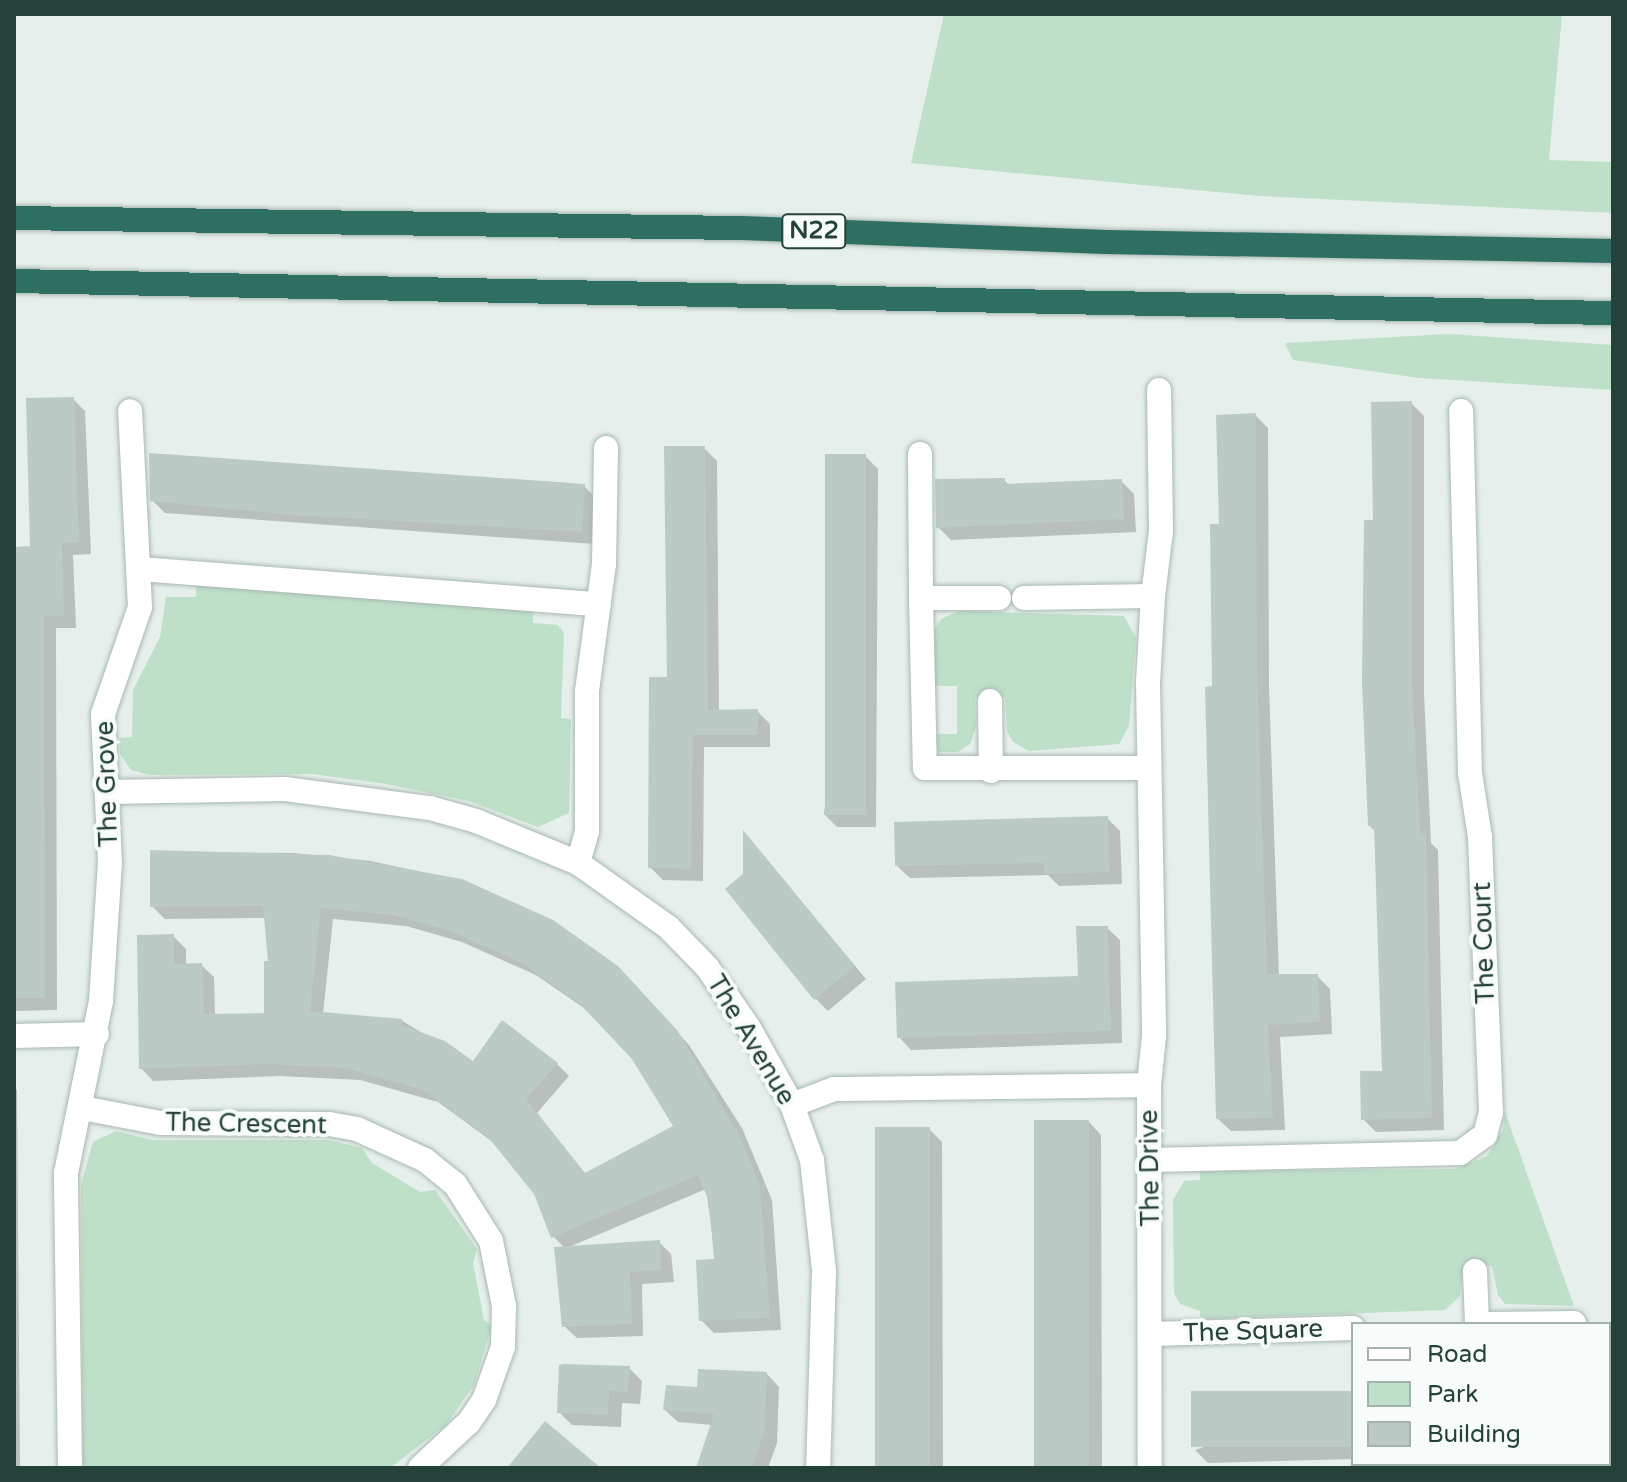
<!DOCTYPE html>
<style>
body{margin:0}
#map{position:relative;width:1627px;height:1482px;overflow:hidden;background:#e6efeb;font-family:"Varela Round",sans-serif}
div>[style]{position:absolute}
.green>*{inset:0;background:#bfe0c8}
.shadow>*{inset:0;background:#0003;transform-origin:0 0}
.building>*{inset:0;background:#bbcac4;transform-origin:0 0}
.roads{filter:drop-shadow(0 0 2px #a8b8b2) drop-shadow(0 0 2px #a8b8b2)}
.minor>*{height:24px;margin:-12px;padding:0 12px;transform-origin:12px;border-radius:12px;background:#fff}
.highway>*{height:24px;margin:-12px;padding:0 12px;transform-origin:12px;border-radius:12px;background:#2f6f62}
span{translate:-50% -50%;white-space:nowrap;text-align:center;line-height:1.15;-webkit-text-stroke:8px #f7fbf9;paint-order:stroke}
.shield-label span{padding:2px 6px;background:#f7fbf9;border:2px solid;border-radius:6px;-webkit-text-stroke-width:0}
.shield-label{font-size:24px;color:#24423a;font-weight:700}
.street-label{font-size:26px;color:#24423a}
.frame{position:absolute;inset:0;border:16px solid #24423a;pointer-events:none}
.legend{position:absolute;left:1351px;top:1322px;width:260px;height:144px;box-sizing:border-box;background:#f7fbf9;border:2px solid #a3b1ad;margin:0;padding:10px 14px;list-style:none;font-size:24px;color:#24423a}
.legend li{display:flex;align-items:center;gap:16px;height:40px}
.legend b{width:40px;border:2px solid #a3b1ad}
</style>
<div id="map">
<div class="green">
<i style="clip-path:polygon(944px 14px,1562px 14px,1549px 160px,1613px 162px,1613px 213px,1259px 196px,911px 163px)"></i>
<i style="clip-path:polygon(1449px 334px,1613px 345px,1613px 390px,1419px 378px,1293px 360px,1285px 343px)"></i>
<i style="clip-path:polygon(196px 585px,533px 611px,533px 623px,558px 625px,564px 633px,561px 718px,571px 719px,569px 813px,538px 827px,469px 801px,386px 784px,312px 774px,150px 775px,131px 770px,120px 754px,119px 738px,132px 737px,133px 690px,160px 637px,166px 597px,196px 597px)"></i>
<i style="clip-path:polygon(959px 611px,1124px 616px,1136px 638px,1129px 726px,1119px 744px,1029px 751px,1013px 742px,1007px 731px,1005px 698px,975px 698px,976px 727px,970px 744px,958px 752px,938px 752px,932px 734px,957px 734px,957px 686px,932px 686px,934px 630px,941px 619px)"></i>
<i style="clip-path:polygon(1505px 1112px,1574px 1306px,1505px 1304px,1498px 1295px,1492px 1266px,1463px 1267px,1460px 1296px,1445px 1310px,1200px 1319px,1200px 1311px,1180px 1304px,1174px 1293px,1173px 1200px,1184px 1181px,1200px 1180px,1200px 1171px,1456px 1169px,1487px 1156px,1503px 1130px)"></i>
<i style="clip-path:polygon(116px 1131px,152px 1140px,328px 1140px,362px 1148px,372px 1163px,420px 1192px,435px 1190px,477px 1249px,473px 1263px,484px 1320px,492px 1326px,474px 1385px,446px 1425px,390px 1468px,83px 1468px,81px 1185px,93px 1142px)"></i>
</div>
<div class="shadow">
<i style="clip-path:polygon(73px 399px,85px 411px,91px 554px,73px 555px,76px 628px,56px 628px,57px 1010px,14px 1011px,14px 625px)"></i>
<i style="clip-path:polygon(1411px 403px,1424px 416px,1424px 694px,1431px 843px,1438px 850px,1444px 1130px,1376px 1132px,1363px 1119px,1384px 1072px,1376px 832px,1370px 826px,1375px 522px)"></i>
<i style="clip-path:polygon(1255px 415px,1268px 428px,1269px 686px,1279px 976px,1317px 976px,1330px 989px,1332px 1034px,1280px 1037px,1285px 1130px,1231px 1131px,1218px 1119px,1214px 688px,1221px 525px)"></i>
<i style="clip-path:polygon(704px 448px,717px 461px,719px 712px,757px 711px,770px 724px,770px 747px,704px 747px,703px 881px,663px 880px,650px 867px,669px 679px)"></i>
<i style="clip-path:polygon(865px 456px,878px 469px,876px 827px,837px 827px,824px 814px)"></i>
<i style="clip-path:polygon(1004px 480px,1010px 486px,1121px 481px,1134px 494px,1136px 532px,951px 540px,938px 527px)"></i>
<i style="clip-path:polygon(584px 486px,597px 499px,594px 544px,165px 513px,152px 500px)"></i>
<i style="clip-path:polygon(1107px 818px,1120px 831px,1122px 884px,1059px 886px,1048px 875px,910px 878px,897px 866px)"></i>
<i style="clip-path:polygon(745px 835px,866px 979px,828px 1011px,815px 998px,745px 875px)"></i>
<i style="clip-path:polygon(evenodd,152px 852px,293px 853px,371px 861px,462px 881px,631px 981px,689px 1045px,742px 1128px,772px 1200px,781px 1330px,714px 1333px,701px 1320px,716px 1261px,706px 1189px,569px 1247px,659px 1242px,671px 1254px,674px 1282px,642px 1284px,643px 1336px,577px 1338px,564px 1326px,565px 1248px,553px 1236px,536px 1193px,497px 1145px,438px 1102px,360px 1080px,280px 1076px,153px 1081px,141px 1068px,173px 936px,186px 949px,186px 965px,201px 965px,214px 977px,215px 1016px,266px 1015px,270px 963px,266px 918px,165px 919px,152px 906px,152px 852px,333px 919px,406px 926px,462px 942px,536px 975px,594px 1015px,633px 1058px,676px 1126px,586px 1175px,537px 1113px,569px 1076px,557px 1064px,473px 1064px,401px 1020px,323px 1014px,333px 919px)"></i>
<i style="clip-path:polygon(1107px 928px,1120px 940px,1122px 1043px,911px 1050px,899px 1037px,1080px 978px)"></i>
<i style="clip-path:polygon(14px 1087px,17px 1090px,20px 1468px,14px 1468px)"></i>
<i style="clip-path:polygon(1089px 1122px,1101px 1135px,1102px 1468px,1037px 1468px)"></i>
<i style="clip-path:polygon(929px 1129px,942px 1142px,943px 1468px,878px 1468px)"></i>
<i style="clip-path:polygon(629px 1368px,642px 1381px,640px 1404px,622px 1403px,621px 1427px,572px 1425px,559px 1412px)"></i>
<i style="clip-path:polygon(767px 1374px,779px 1387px,777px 1443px,768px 1468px,698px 1468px,713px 1425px,678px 1422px,665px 1410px,699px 1390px)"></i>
<i style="clip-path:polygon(1353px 1395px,1353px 1459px,1208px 1463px,1195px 1450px)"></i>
<i style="clip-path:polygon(1609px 1400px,1611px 1452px,1609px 1452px)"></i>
<i style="left:1559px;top:1464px;width:32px;height:6px"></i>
</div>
<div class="building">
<i style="clip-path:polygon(74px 397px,79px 542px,62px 543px,64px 616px,44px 616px,45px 998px,14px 998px,14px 547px,30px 546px,26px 398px)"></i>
<i style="clip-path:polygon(1412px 401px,1412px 680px,1420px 835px,1426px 835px,1432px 1118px,1361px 1120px,1360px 1071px,1382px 1071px,1374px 826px,1368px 826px,1362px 681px,1364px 520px,1373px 520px,1371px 402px)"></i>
<i style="clip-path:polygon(1256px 413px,1257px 672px,1267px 974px,1318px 974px,1320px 1022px,1268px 1025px,1273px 1118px,1216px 1119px,1205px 687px,1212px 686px,1210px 524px,1219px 524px,1216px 415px)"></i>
<i style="clip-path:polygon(664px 446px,705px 446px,708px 710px,758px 709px,758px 735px,693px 735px,691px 869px,648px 868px,649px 677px,667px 677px)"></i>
<i style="clip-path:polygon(149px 453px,585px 484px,582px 532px,292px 515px,150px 501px)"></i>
<i style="left:866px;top:454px;width:361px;height:41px;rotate:90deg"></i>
<i style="clip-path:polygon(1005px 478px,1005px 484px,1122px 479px,1124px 519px,936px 528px,935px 479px)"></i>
<i style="clip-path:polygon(1108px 816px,1110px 872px,1044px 874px,1044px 863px,895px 866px,894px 822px)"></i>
<i style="clip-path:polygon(743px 830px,855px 966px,814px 1000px,725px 889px,743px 874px)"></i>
<i style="clip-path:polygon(evenodd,150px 850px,329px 855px,462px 879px,553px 920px,618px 966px,677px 1030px,739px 1135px,760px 1186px,770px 1318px,699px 1321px,696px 1260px,714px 1259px,709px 1201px,698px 1175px,551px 1238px,534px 1194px,488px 1137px,423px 1090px,346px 1068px,266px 1064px,139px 1069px,137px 935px,174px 934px,174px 964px,202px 963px,204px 1014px,264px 1013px,264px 961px,268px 961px,263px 906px,150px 907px,150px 850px,321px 908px,392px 915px,448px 930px,522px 963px,581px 1005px,632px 1059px,673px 1126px,585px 1173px,526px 1099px,558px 1063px,502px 1020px,473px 1061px,445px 1041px,401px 1025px,402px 1019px,310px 1011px,321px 908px)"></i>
<i style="clip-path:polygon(1076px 926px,1108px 926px,1111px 1031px,897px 1038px,895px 982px,1078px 976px)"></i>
<i style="left:1089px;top:1120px;width:348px;height:55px;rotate:90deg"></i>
<i style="left:875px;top:1127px;width:55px;height:341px"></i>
<i style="clip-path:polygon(660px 1240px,662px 1270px,630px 1272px,632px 1324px,562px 1327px,554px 1247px)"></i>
<i style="clip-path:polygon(563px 1364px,630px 1366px,628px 1392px,609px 1391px,608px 1415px,557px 1413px,559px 1365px)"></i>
<i style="clip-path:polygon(698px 1369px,767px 1372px,765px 1430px,752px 1468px,696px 1468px,714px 1414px,663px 1410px,666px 1385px,697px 1387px)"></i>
<i style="left:1353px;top:1391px;width:56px;height:162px;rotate:90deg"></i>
<i style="clip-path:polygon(545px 1421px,601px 1468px,507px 1468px)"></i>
</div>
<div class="roads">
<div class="minor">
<i style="left:920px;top:454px;width:144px;rotate:89.6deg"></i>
<i style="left:139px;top:569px;width:461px;rotate:4.4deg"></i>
<i style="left:1153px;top:596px;width:65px;rotate:-83deg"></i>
<i style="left:1161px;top:531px;width:141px;rotate:-90.8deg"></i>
<i style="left:999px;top:598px;width:78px;rotate:180deg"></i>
<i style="left:921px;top:598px;width:170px;rotate:88.7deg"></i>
<i style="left:925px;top:768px;width:224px"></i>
<i style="left:1024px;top:598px;width:129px;rotate:-0.9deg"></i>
<i style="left:1153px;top:596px;width:86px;rotate:93.3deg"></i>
<i style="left:1148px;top:682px;width:354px;rotate:89deg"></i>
<i style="left:1154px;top:1036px;width:49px;rotate:95.8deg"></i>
<i style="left:1149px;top:1085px;width:383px;rotate:89.9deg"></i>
<i style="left:990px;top:701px;width:70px;rotate:89.2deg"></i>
<i style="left:107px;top:792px;width:178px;rotate:-1deg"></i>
<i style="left:285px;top:789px;width:146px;rotate:7.5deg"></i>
<i style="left:430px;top:808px;width:48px;rotate:15.8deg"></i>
<i style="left:476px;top:821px;width:110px;rotate:22.4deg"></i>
<i style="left:578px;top:863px;width:110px;rotate:35.4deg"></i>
<i style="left:668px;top:927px;width:56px;rotate:45.7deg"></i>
<i style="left:707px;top:967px;width:74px;rotate:55.5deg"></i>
<i style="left:749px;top:1028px;width:88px;rotate:60.8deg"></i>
<i style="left:792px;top:1105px;width:59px;rotate:70deg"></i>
<i style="left:812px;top:1160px;width:112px;rotate:83.8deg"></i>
<i style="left:824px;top:1271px;width:197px;rotate:91.7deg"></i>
<i style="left:578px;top:863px;width:33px;rotate:-74deg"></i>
<i style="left:587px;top:831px;width:140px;rotate:-90deg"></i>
<i style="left:587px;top:691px;width:128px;rotate:-82.4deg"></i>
<i style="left:604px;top:564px;width:116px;rotate:-89deg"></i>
<i style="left:14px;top:1036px;width:83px;rotate:-1.4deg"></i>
<i style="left:792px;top:1105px;width:45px;rotate:-20.9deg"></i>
<i style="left:834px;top:1089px;width:315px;rotate:-0.7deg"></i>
<i style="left:82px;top:1108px;width:80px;rotate:10.8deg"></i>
<i style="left:161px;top:1123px;width:168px;rotate:0.3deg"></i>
<i style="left:329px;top:1124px;width:28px;rotate:10deg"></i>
<i style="left:357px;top:1129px;width:75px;rotate:24.5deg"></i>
<i style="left:425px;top:1160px;width:38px;rotate:39deg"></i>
<i style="left:455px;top:1184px;width:67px;rotate:57.7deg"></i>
<i style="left:491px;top:1241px;width:66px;rotate:78.7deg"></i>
<i style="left:504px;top:1306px;width:41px;rotate:91.4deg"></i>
<i style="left:503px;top:1347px;width:56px;rotate:109.7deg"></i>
<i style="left:484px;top:1400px;width:27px;rotate:124deg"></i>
<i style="left:469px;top:1422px;width:67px;rotate:136.8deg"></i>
<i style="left:1151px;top:1160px;width:309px;rotate:-1.3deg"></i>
<i style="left:1460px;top:1153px;width:31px;rotate:-36deg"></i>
<i style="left:1485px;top:1135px;width:24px;rotate:-75deg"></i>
<i style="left:1491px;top:1112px;width:275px;rotate:-92.3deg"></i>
<i style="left:1480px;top:837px;width:65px;rotate:-98.9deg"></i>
<i style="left:1470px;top:773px;width:362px;rotate:-91.4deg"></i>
<i style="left:1475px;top:1271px;width:53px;rotate:87.8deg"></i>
<i style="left:1490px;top:1324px;width:84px;rotate:-0.7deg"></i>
<i style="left:1152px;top:1334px;width:201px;rotate:-1.7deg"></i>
<i style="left:70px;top:1468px;width:295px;rotate:-90.8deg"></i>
<i style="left:66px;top:1173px;width:176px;rotate:-78.5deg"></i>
<i style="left:101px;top:1001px;width:138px;rotate:-86.3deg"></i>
<i style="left:110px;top:863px;width:149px;rotate:-92.7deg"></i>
<i style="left:103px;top:714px;width:113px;rotate:-70.9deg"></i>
<i style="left:140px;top:607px;width:196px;rotate:-92.9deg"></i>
</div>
<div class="highway">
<i style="left:14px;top:218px;width:728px;rotate:0.79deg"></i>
<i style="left:742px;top:228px;width:364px;rotate:2.2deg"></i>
<i style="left:1106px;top:242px;width:507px;rotate:1.02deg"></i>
<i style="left:14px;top:281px;width:1599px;rotate:1.15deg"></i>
</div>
</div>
<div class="shield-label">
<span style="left:814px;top:231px">N22</span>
</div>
<div class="street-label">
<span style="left:107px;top:784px;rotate:-92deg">The Grove</span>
<span style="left:1484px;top:943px;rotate:-92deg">The Court</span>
<span style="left:751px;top:1040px;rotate:59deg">The Avenue</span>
<span style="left:246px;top:1124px;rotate:1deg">The Crescent</span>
<span style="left:1150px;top:1168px;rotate:-91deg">The Drive</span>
<span style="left:1253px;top:1331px;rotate:-2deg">The Square</span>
</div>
<div class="frame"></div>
<ul class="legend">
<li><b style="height:10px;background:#fff"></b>Road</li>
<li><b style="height:22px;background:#bfe0c8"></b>Park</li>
<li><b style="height:22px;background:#bbcac4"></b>Building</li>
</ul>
</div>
